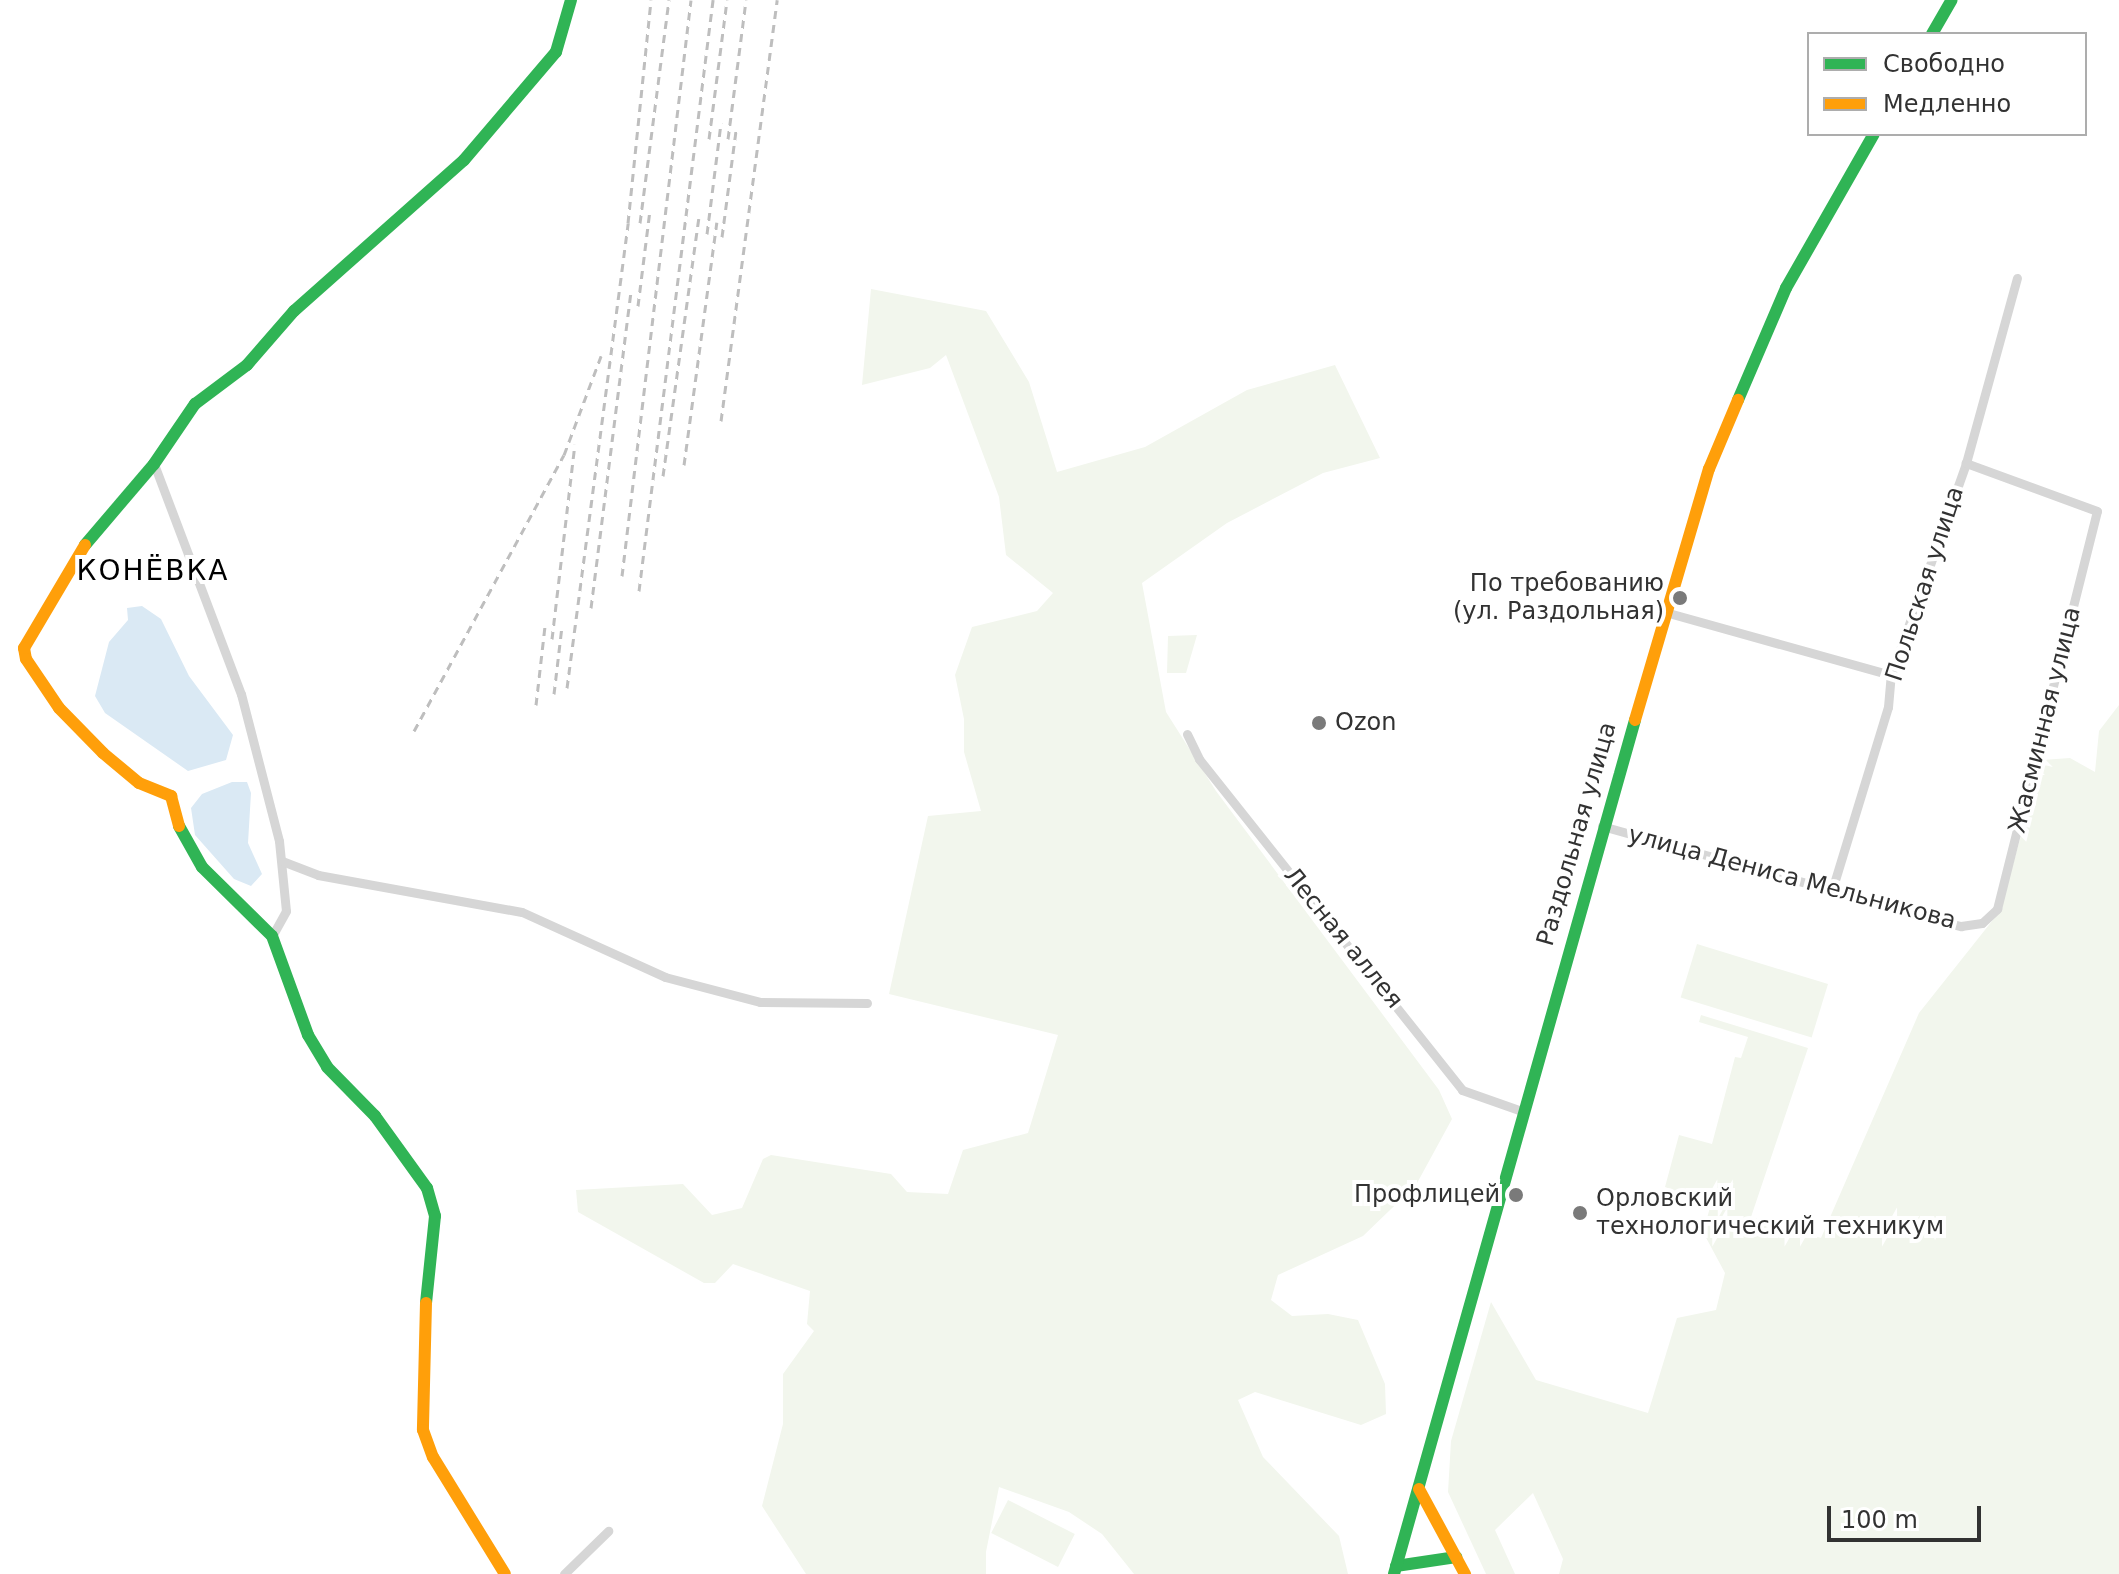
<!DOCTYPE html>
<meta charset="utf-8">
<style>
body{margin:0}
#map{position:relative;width:2119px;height:1574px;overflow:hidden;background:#fff;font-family:"DejaVu Sans",sans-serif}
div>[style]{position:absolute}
.green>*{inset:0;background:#f2f6ed;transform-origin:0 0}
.water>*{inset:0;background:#dae9f4}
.street>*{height:9px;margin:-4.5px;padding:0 4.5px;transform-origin:4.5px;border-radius:4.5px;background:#d6d6d6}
.fast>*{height:12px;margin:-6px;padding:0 6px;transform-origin:6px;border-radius:6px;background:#30b455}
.slow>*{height:12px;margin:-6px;padding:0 6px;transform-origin:6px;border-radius:6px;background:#ff9f0a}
.rail>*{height:3px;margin-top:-1.5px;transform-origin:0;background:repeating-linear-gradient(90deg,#bebebe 0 8px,transparent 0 14px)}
.dots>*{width:22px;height:22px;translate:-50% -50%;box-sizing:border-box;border:4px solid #fff;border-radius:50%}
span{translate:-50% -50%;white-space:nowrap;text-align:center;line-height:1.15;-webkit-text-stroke:8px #fff;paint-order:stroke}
.poi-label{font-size:24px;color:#323232}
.right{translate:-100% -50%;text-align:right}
.left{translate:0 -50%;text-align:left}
.street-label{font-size:24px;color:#323232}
.quarter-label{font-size:28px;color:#000;letter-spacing:2px}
.legend{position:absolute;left:1807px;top:32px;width:280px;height:104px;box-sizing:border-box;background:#fff;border:2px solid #adadad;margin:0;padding:10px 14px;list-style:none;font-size:24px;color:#323232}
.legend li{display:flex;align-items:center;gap:16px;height:40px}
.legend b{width:40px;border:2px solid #adadad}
.scale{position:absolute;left:1827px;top:1506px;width:154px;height:36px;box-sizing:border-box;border:4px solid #323232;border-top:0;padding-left:10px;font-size:24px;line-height:28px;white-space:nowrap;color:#323232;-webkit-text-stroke:6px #fff;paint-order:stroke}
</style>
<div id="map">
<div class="green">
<i style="clip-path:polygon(871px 289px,986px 311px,1029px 382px,1057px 472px,1145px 447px,1247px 390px,1335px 365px,1380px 458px,1323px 473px,1227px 523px,1142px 583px,1166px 712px,1216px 791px,1439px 1090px,1452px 1119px,1416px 1185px,1363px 1236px,1278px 1275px,1271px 1300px,1292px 1316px,1328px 1314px,1358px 1320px,1385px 1384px,1386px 1414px,1361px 1425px,1255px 1392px,1238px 1400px,1263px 1457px,1339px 1536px,1348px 1574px,1134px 1574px,1102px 1534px,1069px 1512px,999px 1487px,986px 1552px,986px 1574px,806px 1574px,762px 1506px,783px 1424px,783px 1374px,814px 1331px,807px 1324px,810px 1291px,733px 1264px,715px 1283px,704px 1283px,578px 1212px,576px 1190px,683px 1184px,712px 1215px,742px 1208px,763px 1159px,771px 1155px,891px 1174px,907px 1192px,948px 1194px,963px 1150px,1028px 1133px,1058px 1035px,889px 994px,928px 816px,981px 811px,964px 752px,964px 719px,955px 675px,972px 627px,1037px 611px,1053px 593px,1006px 555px,999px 497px,946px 355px,930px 368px,862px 385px)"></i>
<i style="clip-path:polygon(1197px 635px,1186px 673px,1167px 673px,1168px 636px)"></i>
<i style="clip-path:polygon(2119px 705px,2119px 1574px,1559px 1574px,1563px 1559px,1533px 1493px,1495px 1530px,1515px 1574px,1486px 1574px,1448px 1492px,1451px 1441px,1491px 1302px,1536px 1380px,1648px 1413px,1677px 1318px,1716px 1310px,1725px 1273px,1703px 1232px,1711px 1204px,1665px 1187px,1679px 1135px,1712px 1144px,1735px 1057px,1741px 1058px,1748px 1037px,1699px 1022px,1701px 1015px,1808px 1048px,1751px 1217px,1821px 1238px,1919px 1013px,2000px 911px,2042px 760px,2070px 758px,2095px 772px,2099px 731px)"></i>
<i style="left:1697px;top:944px;width:137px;height:56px;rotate:17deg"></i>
<i style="left:1008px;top:1500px;width:75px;height:37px;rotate:27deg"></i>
</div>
<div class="water">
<i style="clip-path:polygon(142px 606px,161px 619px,189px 676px,233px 735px,226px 760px,188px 771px,105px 713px,95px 696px,109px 642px,128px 620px,127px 608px)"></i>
<i style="clip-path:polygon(232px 782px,247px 782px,251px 793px,248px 843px,262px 874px,251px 886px,234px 879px,195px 835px,191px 808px,202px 794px)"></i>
</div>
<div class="street">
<i style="left:154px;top:464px;width:246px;rotate:69.3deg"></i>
<i style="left:241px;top:694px;width:152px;rotate:75.5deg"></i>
<i style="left:279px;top:841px;width:70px;rotate:84.3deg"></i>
<i style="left:286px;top:911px;width:29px;rotate:119deg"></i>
<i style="left:1665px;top:612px;width:235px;rotate:15.6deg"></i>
<i style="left:1187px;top:734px;width:28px;rotate:64deg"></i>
<i style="left:1199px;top:759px;width:423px;rotate:51.5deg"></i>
<i style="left:1462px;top:1090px;width:64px;rotate:19.3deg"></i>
<i style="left:1602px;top:826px;width:373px;rotate:15.6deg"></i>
<i style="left:1961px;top:926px;width:21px;rotate:-8deg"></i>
<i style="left:1982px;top:923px;width:21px;rotate:-43deg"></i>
<i style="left:1997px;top:909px;width:410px;rotate:-75.9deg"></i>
<i style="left:2097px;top:511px;width:140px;rotate:-159.9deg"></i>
<i style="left:282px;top:861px;width:39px;rotate:21deg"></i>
<i style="left:318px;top:875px;width:207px;rotate:10.3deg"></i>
<i style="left:522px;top:912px;width:157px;rotate:24.4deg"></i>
<i style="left:665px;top:977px;width:98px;rotate:14.7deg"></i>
<i style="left:760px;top:1002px;width:107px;rotate:0.5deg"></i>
<i style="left:1832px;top:890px;width:191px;rotate:-73deg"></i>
<i style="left:1888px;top:707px;width:32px;rotate:-85deg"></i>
<i style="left:1891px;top:675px;width:225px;rotate:-70.5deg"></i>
<i style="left:1966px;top:463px;width:192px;rotate:-74.6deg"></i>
<i style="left:564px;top:1574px;width:62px;rotate:-44.3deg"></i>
</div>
<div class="fast">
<i style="left:1932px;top:34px;width:39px;rotate:-60deg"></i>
<i style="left:1738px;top:400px;width:122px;rotate:-66.8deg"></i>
<i style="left:1786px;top:288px;width:177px;rotate:-60.3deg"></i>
<i style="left:85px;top:545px;width:106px;rotate:-49.6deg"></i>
<i style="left:154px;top:464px;width:73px;rotate:-55.7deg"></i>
<i style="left:195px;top:404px;width:65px;rotate:-36.9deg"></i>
<i style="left:247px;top:365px;width:72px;rotate:-49deg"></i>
<i style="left:294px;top:311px;width:227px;rotate:-41.6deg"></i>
<i style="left:464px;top:160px;width:142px;rotate:-49.6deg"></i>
<i style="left:556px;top:52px;width:54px;rotate:-73.9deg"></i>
<i style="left:179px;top:826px;width:47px;rotate:60.7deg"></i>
<i style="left:202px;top:867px;width:98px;rotate:44.6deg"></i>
<i style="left:272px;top:936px;width:105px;rotate:70deg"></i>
<i style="left:308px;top:1035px;width:37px;rotate:59deg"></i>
<i style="left:327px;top:1067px;width:69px;rotate:45.6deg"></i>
<i style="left:375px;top:1116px;width:89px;rotate:54.2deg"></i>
<i style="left:427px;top:1188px;width:29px;rotate:74deg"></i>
<i style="left:435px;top:1216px;width:87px;rotate:95.9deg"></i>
<i style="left:1396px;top:1566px;width:61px;rotate:-8.5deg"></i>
<i style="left:1394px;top:1574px;width:887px;rotate:-74.24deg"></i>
</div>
<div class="slow">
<i style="left:85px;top:545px;width:120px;rotate:120.6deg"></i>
<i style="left:24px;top:648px;width:11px;rotate:80deg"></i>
<i style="left:26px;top:659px;width:59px;rotate:56deg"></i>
<i style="left:59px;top:708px;width:63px;rotate:45.6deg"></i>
<i style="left:103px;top:753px;width:47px;rotate:39.8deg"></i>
<i style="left:139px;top:783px;width:35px;rotate:22deg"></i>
<i style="left:171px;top:796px;width:31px;rotate:75deg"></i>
<i style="left:1635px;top:720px;width:262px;rotate:-73.6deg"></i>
<i style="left:1709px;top:469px;width:75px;rotate:-67.2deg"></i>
<i style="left:426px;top:1303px;width:127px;rotate:91.4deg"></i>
<i style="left:423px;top:1430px;width:29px;rotate:70deg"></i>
<i style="left:433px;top:1457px;width:137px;rotate:58.4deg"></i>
<i style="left:1419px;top:1489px;width:97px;rotate:61.6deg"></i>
</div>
<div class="rail">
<i style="left:709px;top:139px;width:140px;rotate:-82.6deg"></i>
<i style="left:728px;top:139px;width:140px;rotate:-82.6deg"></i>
<i style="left:640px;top:223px;width:225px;rotate:-82.6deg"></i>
<i style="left:707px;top:234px;width:112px;rotate:-82.8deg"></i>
<i style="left:722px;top:237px;width:108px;rotate:-82.5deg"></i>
<i style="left:638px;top:306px;width:97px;rotate:-82.9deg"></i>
<i style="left:721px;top:421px;width:425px;rotate:-82.4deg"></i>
<i style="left:684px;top:465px;width:245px;rotate:-82.3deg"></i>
<i style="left:663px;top:476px;width:260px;rotate:-82.1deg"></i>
<i style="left:622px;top:576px;width:580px;rotate:-83.17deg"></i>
<i style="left:639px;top:591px;width:596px;rotate:-82.86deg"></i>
<i style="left:591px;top:608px;width:321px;rotate:-82.8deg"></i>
<i style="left:552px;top:639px;width:196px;rotate:-83.3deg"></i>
<i style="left:567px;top:688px;width:469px;rotate:-82.5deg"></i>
<i style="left:628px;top:223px;width:224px;rotate:-84.1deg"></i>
<i style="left:554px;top:694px;width:68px;rotate:-83.3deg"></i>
<i style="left:536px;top:705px;width:80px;rotate:-83.5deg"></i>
<i style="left:414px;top:731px;width:314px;rotate:-61.5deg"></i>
<i style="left:564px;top:455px;width:106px;rotate:-69.5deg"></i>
</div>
<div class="dots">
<i style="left:1680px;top:598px;background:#7a7a7a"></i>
<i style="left:1319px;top:723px;background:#7a7a7a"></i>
<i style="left:1516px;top:1195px;background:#7a7a7a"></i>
<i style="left:1580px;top:1213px;background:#7a7a7a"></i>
</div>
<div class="poi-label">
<span class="right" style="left:1664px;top:598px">По требованию<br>(ул. Раздольная)</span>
<span class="left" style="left:1335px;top:723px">Ozon</span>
<span class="right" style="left:1500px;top:1195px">Профлицей</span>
<span class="left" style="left:1596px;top:1213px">Орловский<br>технологический техникум</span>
</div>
<div class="street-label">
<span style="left:1925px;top:584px;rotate:-72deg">Польская улица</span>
<span style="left:2045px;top:720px;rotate:-76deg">Жасминная улица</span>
<span style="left:1577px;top:834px;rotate:-74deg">Раздольная улица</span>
<span style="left:1792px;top:878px;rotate:15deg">улица Дениса Мельникова</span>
<span style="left:1343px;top:938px;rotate:51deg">Лесная аллея</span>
</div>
<div class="quarter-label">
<span style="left:153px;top:571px">КОНЁВКА</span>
</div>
<ul class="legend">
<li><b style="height:10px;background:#30b455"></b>Свободно</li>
<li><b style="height:10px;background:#ff9f0a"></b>Медленно</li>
</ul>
<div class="scale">100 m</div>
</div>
